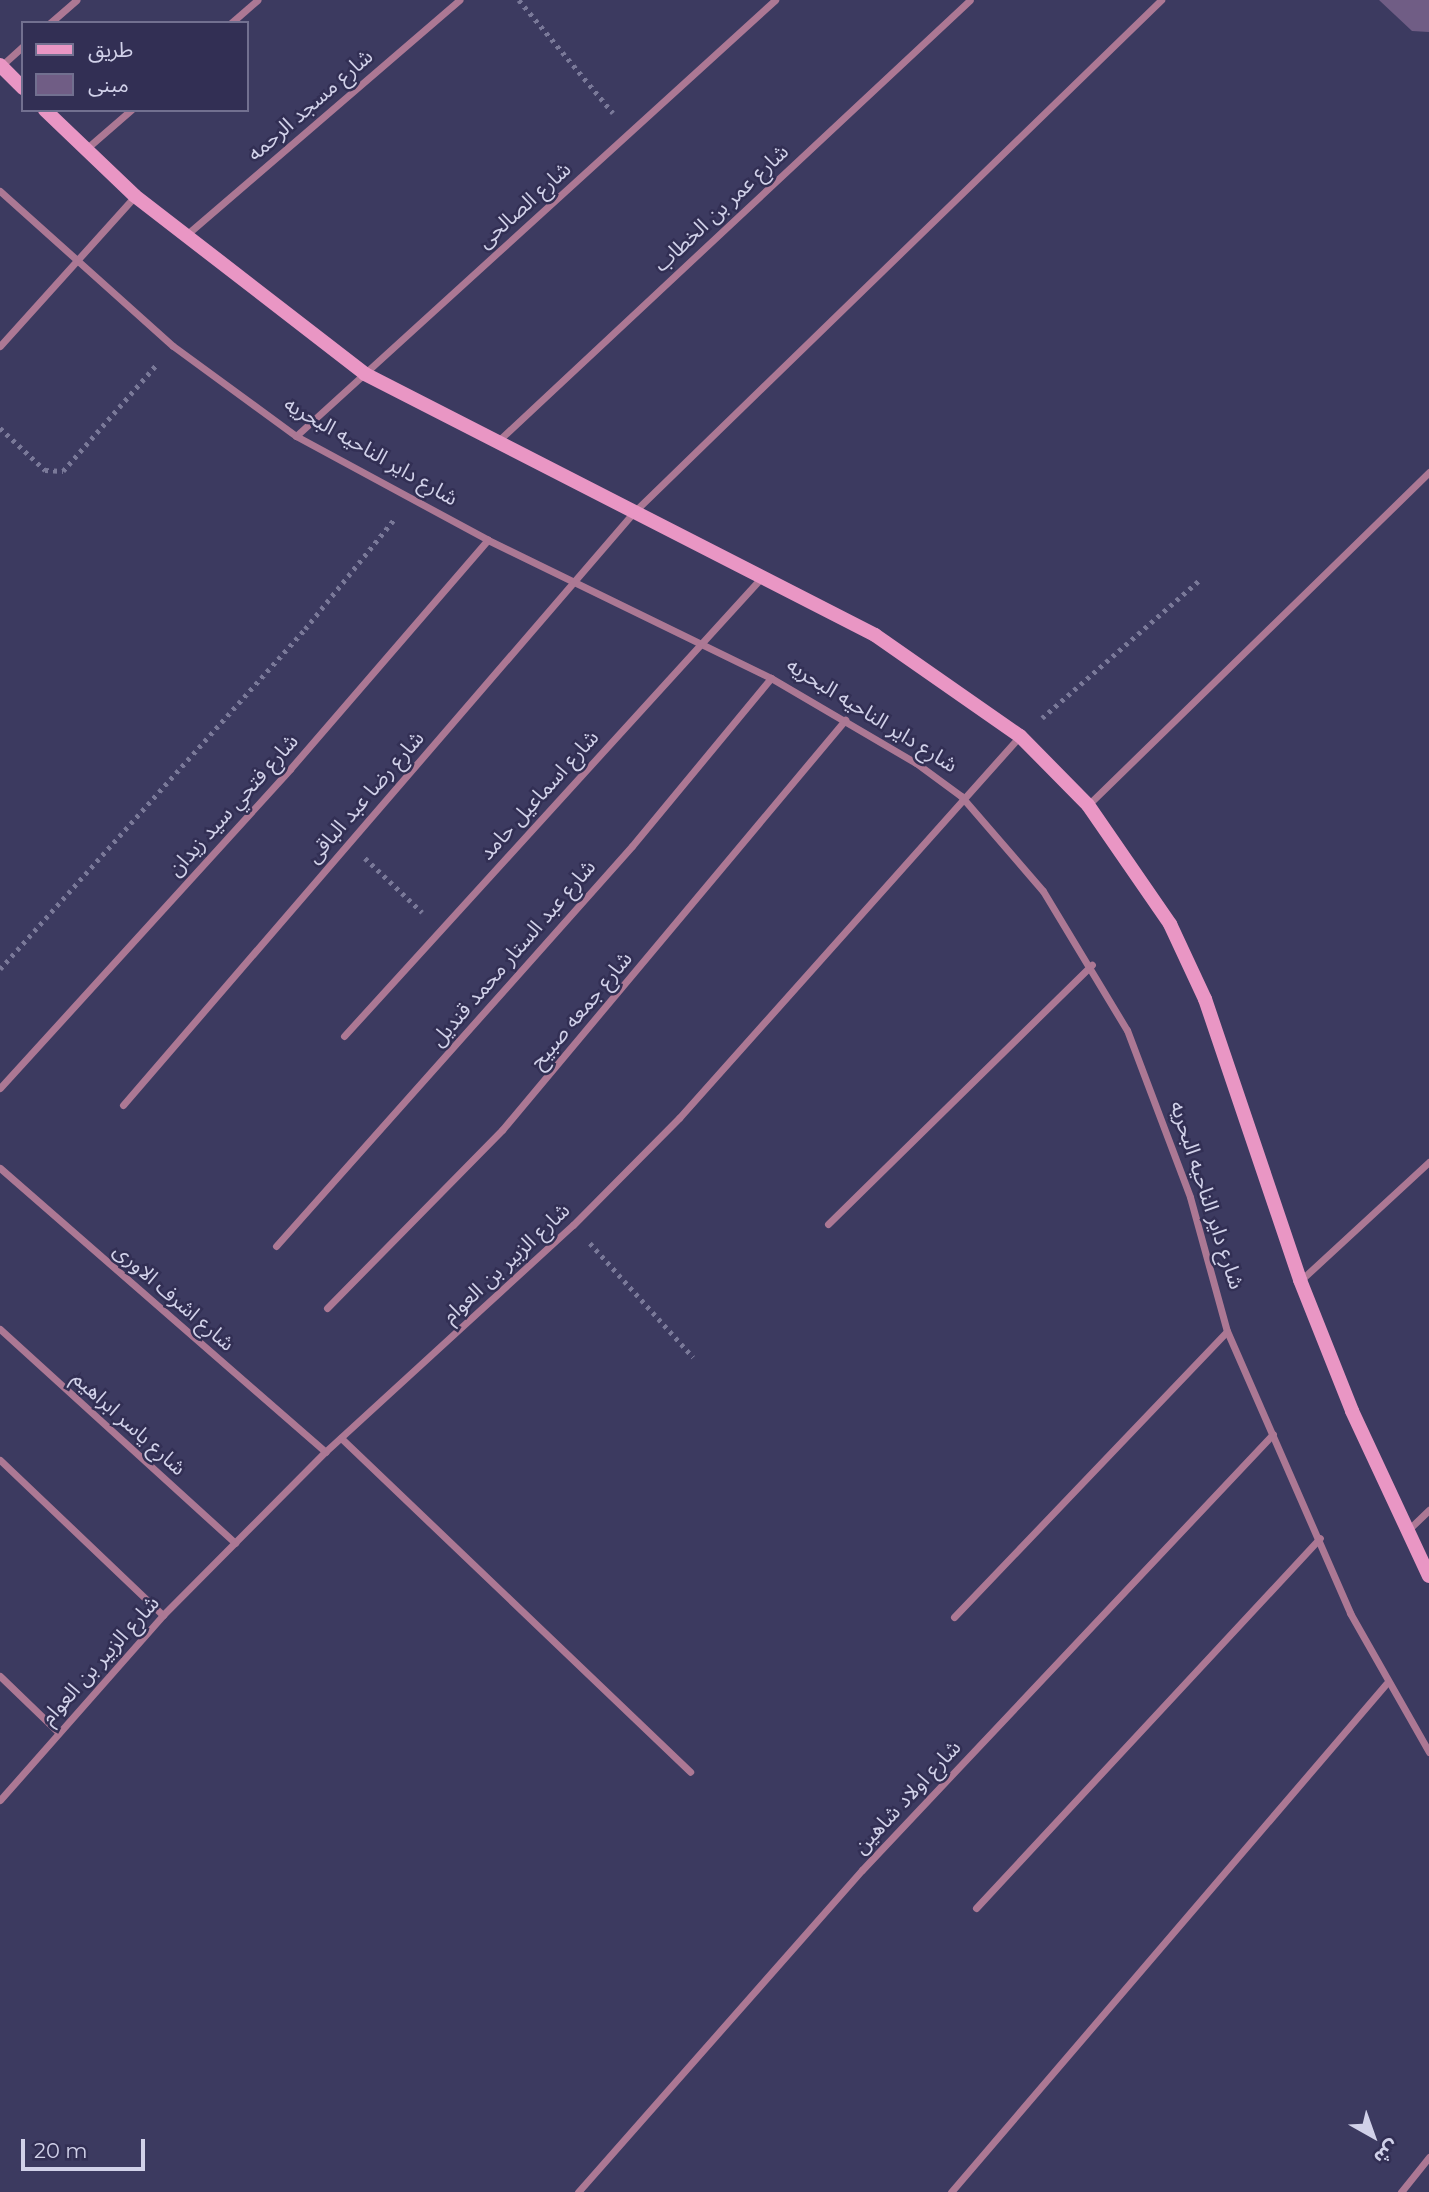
<!DOCTYPE html>
<meta charset="utf-8">
<style>
body{margin:0}
#map{position:relative;width:1429px;height:2192px;overflow:hidden;background:#3c3a60;font-family:Montserrat,"Noto Sans Arabic",sans-serif}
div>[style]{position:absolute}
.building>*{inset:0;background:#705d85}
.path>*{height:4.5px;margin-top:-2.25px;transform-origin:0;background:repeating-linear-gradient(90deg,#7a7999 0 3.5px,transparent 0 8.5px)}
.street>*{height:7px;margin:-3.5px;padding:0 3.5px;transform-origin:3.5px;border-radius:3.5px;background:#ac7894}
.secondary>*{height:14px;margin:-7px;padding:0 7px;transform-origin:7px;border-radius:7px;background:#e996c4}
span{translate:-50% -50%;white-space:nowrap;text-align:center;line-height:1.15;-webkit-text-stroke:5px #322f54;paint-order:stroke}
.street-label{font-size:21px;color:#d1d1e9}
.legend{position:absolute;left:21px;top:21px;width:228px;height:91px;box-sizing:border-box;background:#322f54;border:2px solid #727090;margin:0;padding:9px 12px;list-style:none;font-size:21px;color:#d1d1e9}
.legend li{display:flex;align-items:center;gap:14px;height:35px}
.legend b{width:35px;border:2px solid #727090}
.north{position:absolute;left:1338px;top:2101px;width:70px;height:70px;-webkit-text-stroke:5px #322f54;paint-order:stroke;rotate:140deg;font-size:19px;font-weight:700;line-height:28px;text-align:center;color:#d1d1e9}
.north::after{content:'';display:block;margin:auto;width:24px;height:32px;background:#d1d1e9;clip-path:polygon(50% 0,100% 100%,50% 72%,0 100%)}
.scale{position:absolute;left:21px;top:2139px;width:124px;height:32px;box-sizing:border-box;border:4px solid #d1d1e9;border-top:0;padding-left:9px;font-size:21px;line-height:24px;white-space:nowrap;color:#d1d1e9;-webkit-text-stroke:5px #322f54;paint-order:stroke}
</style>
<div id="map">
<div class="building">
<i style="clip-path:polygon(1379px 0,1429px 0,1429px 32px,1412px 31px)"></i>
</div>
<div class="path">
<i style="left:519px;top:0;width:147px;rotate:50.2deg"></i>
<i style="left:0;top:428px;width:62px;rotate:43deg"></i>
<i style="left:45px;top:470px;width:18px;rotate:3deg"></i>
<i style="left:63px;top:471px;width:144px;rotate:-48.7deg"></i>
<i style="left:1042px;top:718px;width:211px;rotate:-41.2deg"></i>
<i style="left:365px;top:858px;width:79px;rotate:43.5deg"></i>
<i style="left:0;top:969px;width:457px;rotate:-48.1deg"></i>
<i style="left:305px;top:629px;width:144px;rotate:-50.9deg"></i>
<i style="left:590px;top:1243px;width:154px;rotate:47.9deg"></i>
</div>
<div class="street">
<i style="left:50px;top:23px;width:35px;rotate:-41deg"></i>
<i style="left:231px;top:23px;width:35px;rotate:-41deg"></i>
<i style="left:1px;top:66px;width:30px;rotate:-42deg"></i>
<i style="left:86px;top:149px;width:60px;rotate:-40.9deg"></i>
<i style="left:0;top:191px;width:232px;rotate:41.9deg"></i>
<i style="left:173px;top:346px;width:152px;rotate:36.2deg"></i>
<i style="left:296px;top:436px;width:218px;rotate:28.4deg"></i>
<i style="left:488px;top:540px;width:315px;rotate:26deg"></i>
<i style="left:771px;top:678px;width:168px;rotate:30.4deg"></i>
<i style="left:916px;top:763px;width:56px;rotate:36.3deg"></i>
<i style="left:961px;top:796px;width:125px;rotate:49.2deg"></i>
<i style="left:1043px;top:891px;width:162px;rotate:58.9deg"></i>
<i style="left:1127px;top:1030px;width:178px;rotate:69.3deg"></i>
<i style="left:1190px;top:1197px;width:139px;rotate:74.6deg"></i>
<i style="left:1227px;top:1331px;width:308px;rotate:66.4deg"></i>
<i style="left:1350px;top:1613px;width:160px;rotate:60.4deg"></i>
<i style="left:185px;top:236px;width:362px;rotate:-40.7deg"></i>
<i style="left:0;top:346px;width:202px;rotate:-48deg"></i>
<i style="left:296px;top:436px;width:648px;rotate:-42.31deg"></i>
<i style="left:497px;top:442px;width:647px;rotate:-43.06deg"></i>
<i style="left:1088px;top:805px;width:477px;rotate:-44.3deg"></i>
<i style="left:344px;top:1036px;width:619px;rotate:-47.68deg"></i>
<i style="left:0;top:1088px;width:431px;rotate:-47.7deg"></i>
<i style="left:290px;top:769px;width:303px;rotate:-49.2deg"></i>
<i style="left:123px;top:1105px;width:783px;rotate:-49.25deg"></i>
<i style="left:634px;top:512px;width:735px;rotate:-44.17deg"></i>
<i style="left:0;top:1168px;width:432px;rotate:41.1deg"></i>
<i style="left:828px;top:1224px;width:370px;rotate:-44.5deg"></i>
<i style="left:276px;top:1246px;width:535px;rotate:-48.33deg"></i>
<i style="left:632px;top:846px;width:218px;rotate:-50.4deg"></i>
<i style="left:1301px;top:1280px;width:174px;rotate:-42.7deg"></i>
<i style="left:327px;top:1308px;width:250px;rotate:-45.5deg"></i>
<i style="left:502px;top:1130px;width:535px;rotate:-50.08deg"></i>
<i style="left:0;top:1329px;width:318px;rotate:42.3deg"></i>
<i style="left:341px;top:1438px;width:483px;rotate:43.7deg"></i>
<i style="left:0;top:1460px;width:225px;rotate:43.6deg"></i>
<i style="left:1406px;top:1532px;width:32px;rotate:-44deg"></i>
<i style="left:954px;top:1617px;width:395px;rotate:-46.3deg"></i>
<i style="left:0;top:1676px;width:81px;rotate:44deg"></i>
<i style="left:0;top:1800px;width:247px;rotate:-48.6deg"></i>
<i style="left:163px;top:1615px;width:230px;rotate:-45.2deg"></i>
<i style="left:325px;top:1452px;width:336px;rotate:-42.5deg"></i>
<i style="left:573px;top:1225px;width:151px;rotate:-45.3deg"></i>
<i style="left:679px;top:1118px;width:512px;rotate:-48.25deg"></i>
<i style="left:976px;top:1908px;width:505px;rotate:-47.09deg"></i>
<i style="left:578px;top:2192px;width:429px;rotate:-48.6deg"></i>
<i style="left:862px;top:1870px;width:599px;rotate:-46.69deg"></i>
<i style="left:951px;top:2192px;width:669px;rotate:-49.43deg"></i>
<i style="left:1401px;top:2192px;width:45px;rotate:-51.3deg"></i>
</div>
<div class="secondary">
<i style="left:0;top:65px;width:33px;rotate:45deg"></i>
<i style="left:45px;top:110px;width:124px;rotate:43.7deg"></i>
<i style="left:135px;top:196px;width:291px;rotate:37.7deg"></i>
<i style="left:365px;top:374px;width:573px;rotate:27.1deg"></i>
<i style="left:875px;top:635px;width:177px;rotate:34.9deg"></i>
<i style="left:1020px;top:736px;width:97px;rotate:45.4deg"></i>
<i style="left:1088px;top:805px;width:145px;rotate:55.4deg"></i>
<i style="left:1170px;top:924px;width:83px;rotate:65deg"></i>
<i style="left:1205px;top:999px;width:297px;rotate:71.3deg"></i>
<i style="left:1300px;top:1280px;width:141px;rotate:68.3deg"></i>
<i style="left:1352px;top:1411px;width:182px;rotate:65deg"></i>
</div>
<div class="street-label">
<span style="left:310px;top:105px;rotate:-41deg">شارع مسجد الرحمه</span>
<span style="left:524px;top:205px;rotate:-42deg">شارع الصالحى</span>
<span style="left:721px;top:208px;rotate:-43deg">شارع عمر بن الخطاب</span>
<span style="left:371px;top:451px;rotate:30deg">شارع داير الناحيه البحريه</span>
<span style="left:872px;top:715px;rotate:32deg">شارع داير الناحيه البحريه</span>
<span style="left:539px;top:795px;rotate:-48deg">شارع اسماعيل حامد</span>
<span style="left:365px;top:797px;rotate:-49deg">شارع رضا عبد الباقى</span>
<span style="left:233px;top:805px;rotate:-48deg">شارع فتحي سيد زيدان</span>
<span style="left:513px;top:953px;rotate:-49deg">شارع عبد الستار محمد قنديل</span>
<span style="left:581px;top:1010px;rotate:-50deg">شارع جمعه صبيح</span>
<span style="left:1207px;top:1195px;rotate:72deg">شارع داير الناحيه البحريه</span>
<span style="left:506px;top:1263px;rotate:-43deg">شارع الزبير بن العوام</span>
<span style="left:174px;top:1297px;rotate:41deg">شارع اشرف الاورى</span>
<span style="left:129px;top:1423px;rotate:42deg">شارع ياسر ابراهيم</span>
<span style="left:100px;top:1660px;rotate:-48deg">شارع الزبير بن العوام</span>
<span style="left:907px;top:1797px;rotate:-47deg">شارع اولاد شاهين</span>
</div>
<ul class="legend">
<li><b style="height:9px;background:#e996c4"></b>طريق</li>
<li><b style="height:19px;background:#705d85"></b>مبنى</li>
</ul>
<div class="north">ش</div>
<div class="scale">20 m</div>
</div>
